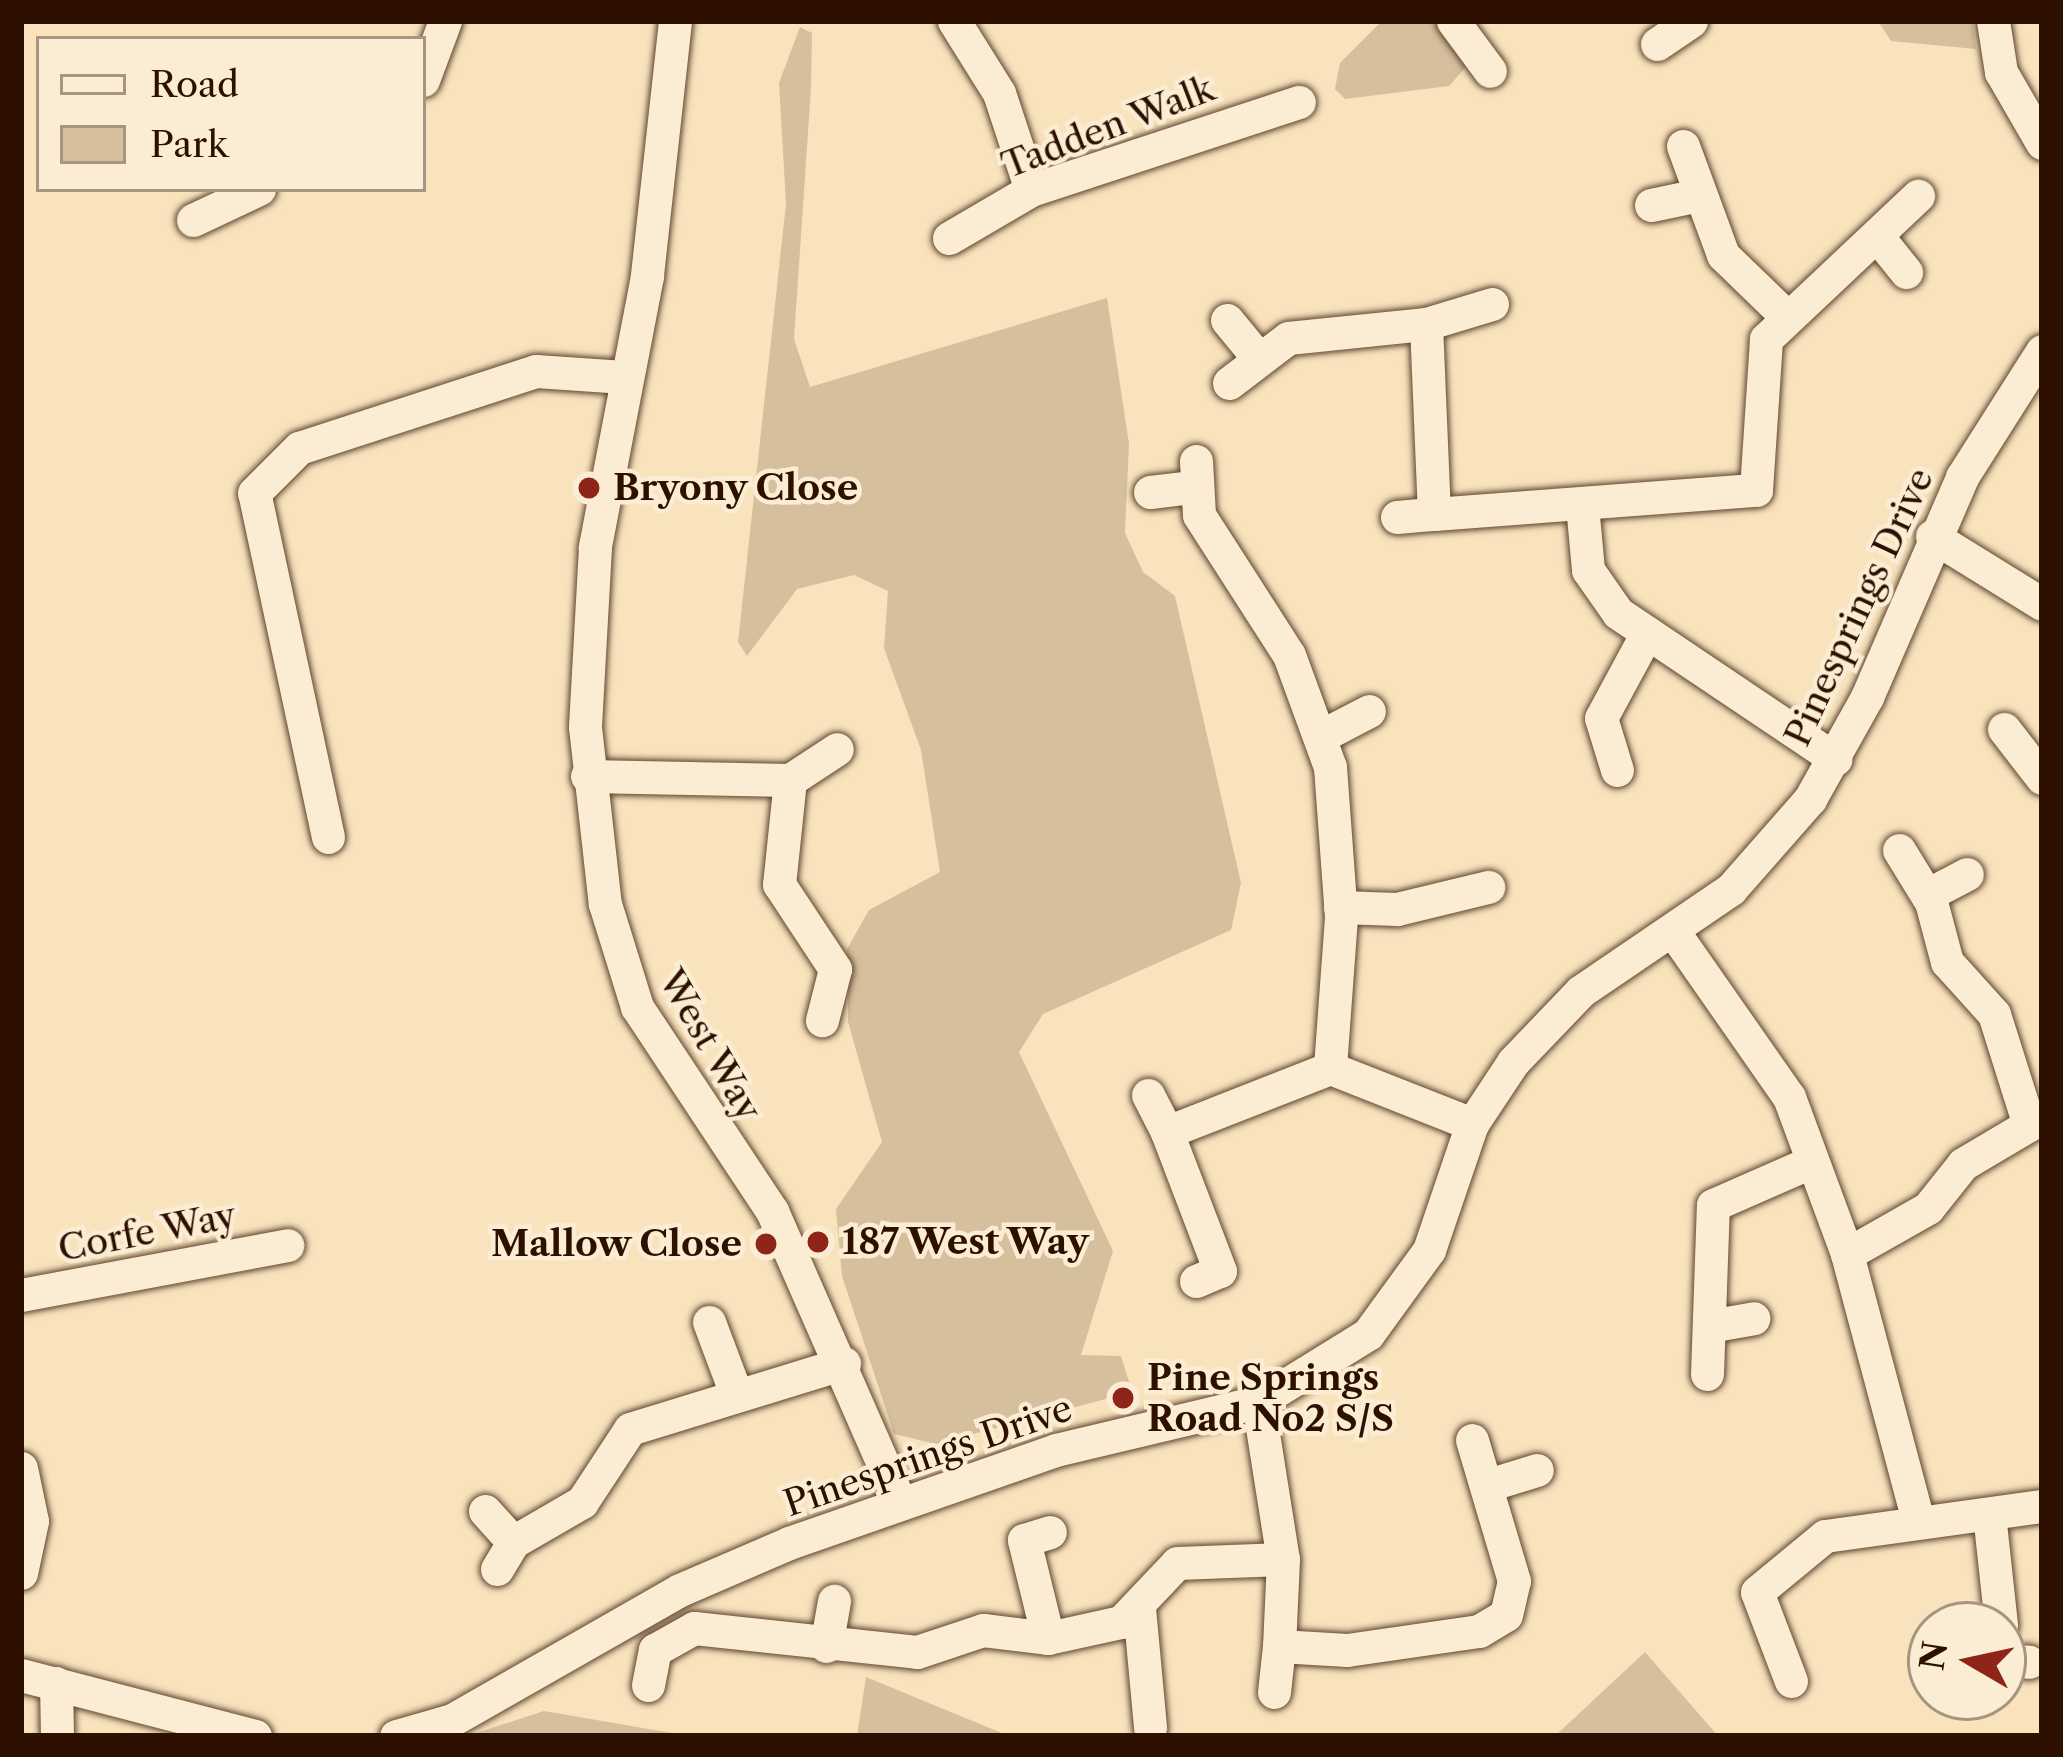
<!DOCTYPE html>
<style>
body{margin:0}
#map{position:relative;width:2063px;height:1757px;overflow:hidden;background:#f8e3bd;font-family:"Libre Caslon Text",serif}
div>[style]{position:absolute}
.green>*{inset:0;background:#d5bf9d}
.roads{filter:drop-shadow(0 0 3px #60452f) drop-shadow(0 0 3px #60452f)}
.minor>*{height:33px;margin:-16.5px;padding:0 16.5px;transform-origin:16.5px;border-radius:16.5px;background:#faedd4}
.dots>*{width:33px;height:33px;translate:-50% -50%;box-sizing:border-box;border:6px solid #faedd4;border-radius:50%}
span{translate:-50% -50%;white-space:nowrap;text-align:center;line-height:1.15;-webkit-text-stroke:9px #faedd4;paint-order:stroke}
.street-label{font-size:36px;color:#2d1000}
.poi-label{font-size:36px;color:#2d1000;font-weight:700}
.left{translate:0 -50%;text-align:left}
.right{translate:-100% -50%;text-align:right}
.frame{position:absolute;inset:0;border:24px solid #2d1000;pointer-events:none}
.legend{position:absolute;left:36px;top:36px;width:390px;height:156px;box-sizing:border-box;background:#faedd4;border:3px solid #a8957f;margin:0;padding:15px 21px;list-style:none;font-size:36px;color:#2d1000}
.legend li{display:flex;align-items:center;gap:24px;height:60px}
.legend b{width:60px;border:3px solid #a8957f}
.north{position:absolute;left:1907px;top:1601px;width:120px;height:120px;box-sizing:border-box;background:#faedd4;border:3px solid #a8957f;border-radius:50%;rotate:279deg;font-size:33px;font-weight:700;line-height:48px;text-align:center;color:#2d1000}
.north::after{content:'';display:block;margin:auto;width:42px;height:54px;background:#8f2418;clip-path:polygon(50% 0,100% 100%,50% 72%,0 100%)}
</style>
<div id="map">
<div class="green">
<i style="clip-path:polygon(1382px 21px,1441px 21px,1466px 67px,1449px 86px,1345px 99px,1335px 89px,1340px 63px)"></i>
<i style="clip-path:polygon(1878px 21px,1973px 21px,1976px 49px,1891px 41px)"></i>
<i style="clip-path:polygon(800px 27px,812px 33px,811px 88px,794px 339px,810px 387px,1107px 298px,1129px 444px,1125px 533px,1143px 572px,1175px 596px,1241px 883px,1231px 930px,1043px 1014px,1019px 1052px,1113px 1251px,1081px 1355px,1121px 1356px,1132px 1392px,936px 1444px,894px 1434px,842px 1276px,836px 1209px,882px 1142px,848px 1022px,847px 949px,869px 910px,940px 872px,921px 750px,884px 648px,888px 591px,854px 575px,797px 589px,747px 656px,738px 642px,786px 204px,779px 83px)"></i>
<i style="clip-path:polygon(1645px 1652px,1718px 1736px,1555px 1736px)"></i>
<i style="clip-path:polygon(866px 1677px,1009px 1736px,857px 1736px)"></i>
<i style="clip-path:polygon(544px 1711px,689px 1736px,467px 1736px)"></i>
</div>
<div class="roads">
<div class="minor">
<i style="left:675px;top:21px;width:257px;rotate:96.3deg"></i>
<i style="left:647px;top:276px;width:276px;rotate:100.9deg"></i>
<i style="left:595px;top:547px;width:180px;rotate:93.2deg"></i>
<i style="left:585px;top:727px;width:178px;rotate:83.6deg"></i>
<i style="left:605px;top:904px;width:108px;rotate:72.7deg"></i>
<i style="left:637px;top:1007px;width:245px;rotate:56.5deg"></i>
<i style="left:772px;top:1211px;width:317px;rotate:66.3deg"></i>
<i style="left:954px;top:21px;width:85px;rotate:58deg"></i>
<i style="left:999px;top:93px;width:102px;rotate:71.7deg"></i>
<i style="left:1453px;top:21px;width:62px;rotate:53.5deg"></i>
<i style="left:1993px;top:21px;width:52px;rotate:81.1deg"></i>
<i style="left:2001px;top:72px;width:82px;rotate:60deg"></i>
<i style="left:1657px;top:44px;width:41px;rotate:-34.1deg"></i>
<i style="left:423px;top:80px;width:63px;rotate:-69.6deg"></i>
<i style="left:1683px;top:146px;width:116px;rotate:69.8deg"></i>
<i style="left:1723px;top:255px;width:85px;rotate:44deg"></i>
<i style="left:1651px;top:205px;width:49px;rotate:-11.8deg"></i>
<i style="left:193px;top:220px;width:73px;rotate:-25.2deg"></i>
<i style="left:1878px;top:237px;width:45px;rotate:51.3deg"></i>
<i style="left:949px;top:238px;width:95px;rotate:-30.3deg"></i>
<i style="left:1031px;top:190px;width:282px;rotate:-18.2deg"></i>
<i style="left:1227px;top:320px;width:44px;rotate:50.5deg"></i>
<i style="left:1426px;top:324px;width:69px;rotate:-16.9deg"></i>
<i style="left:1229px;top:383px;width:74px;rotate:-37.3deg"></i>
<i style="left:1288px;top:338px;width:139px;rotate:-5.8deg"></i>
<i style="left:1426px;top:324px;width:190px;rotate:87.6deg"></i>
<i style="left:1434px;top:514px;width:323px;rotate:-4.3deg"></i>
<i style="left:1756px;top:490px;width:151px;rotate:-86.2deg"></i>
<i style="left:1766px;top:339px;width:209px;rotate:-43.3deg"></i>
<i style="left:1196px;top:461px;width:54px;rotate:86.8deg"></i>
<i style="left:1199px;top:515px;width:166px;rotate:57.3deg"></i>
<i style="left:1289px;top:655px;width:119px;rotate:69.9deg"></i>
<i style="left:1330px;top:767px;width:150px;rotate:85.8deg"></i>
<i style="left:1341px;top:917px;width:151px;rotate:94.2deg"></i>
<i style="left:1150px;top:492px;width:41px;rotate:-7deg"></i>
<i style="left:1582px;top:505px;width:65px;rotate:84.7deg"></i>
<i style="left:1588px;top:570px;width:52px;rotate:55.1deg"></i>
<i style="left:1618px;top:613px;width:262px;rotate:33.9deg"></i>
<i style="left:1397px;top:517px;width:37px;rotate:-5deg"></i>
<i style="left:1932px;top:536px;width:129px;rotate:31.7deg"></i>
<i style="left:2004px;top:729px;width:62px;rotate:52.2deg"></i>
<i style="left:1321px;top:736px;width:54px;rotate:-27.5deg"></i>
<i style="left:1617px;top:770px;width:54px;rotate:-107.1deg"></i>
<i style="left:1601px;top:718px;width:97px;rotate:-61.6deg"></i>
<i style="left:587px;top:776px;width:203px;rotate:1.1deg"></i>
<i style="left:790px;top:780px;width:56px;rotate:-33.4deg"></i>
<i style="left:790px;top:780px;width:105px;rotate:96deg"></i>
<i style="left:779px;top:884px;width:102px;rotate:56.6deg"></i>
<i style="left:835px;top:969px;width:53px;rotate:104.3deg"></i>
<i style="left:328px;top:837px;width:352px;rotate:-102.1deg"></i>
<i style="left:254px;top:493px;width:64px;rotate:-45deg"></i>
<i style="left:299px;top:448px;width:249px;rotate:-18deg"></i>
<i style="left:536px;top:371px;width:88px;rotate:3.9deg"></i>
<i style="left:1927px;top:895px;width:45px;rotate:-27.7deg"></i>
<i style="left:1340px;top:907px;width:57px;rotate:2deg"></i>
<i style="left:1397px;top:909px;width:94px;rotate:-13.6deg"></i>
<i style="left:1673px;top:931px;width:203px;rotate:55.1deg"></i>
<i style="left:1789px;top:1097px;width:167px;rotate:69.7deg"></i>
<i style="left:1847px;top:1254px;width:272px;rotate:75.1deg"></i>
<i style="left:1148px;top:1095px;width:42px;rotate:62.8deg"></i>
<i style="left:1847px;top:1254px;width:93px;rotate:-29.6deg"></i>
<i style="left:1928px;top:1208px;width:56px;rotate:-51.5deg"></i>
<i style="left:1963px;top:1164px;width:77px;rotate:-30.6deg"></i>
<i style="left:2029px;top:1125px;width:116px;rotate:-107.5deg"></i>
<i style="left:1994px;top:1014px;width:70px;rotate:-132.1deg"></i>
<i style="left:1947px;top:962px;width:62px;rotate:-104.9deg"></i>
<i style="left:1931px;top:902px;width:61px;rotate:-121.6deg"></i>
<i style="left:1196px;top:1281px;width:26px;rotate:-23deg"></i>
<i style="left:1220px;top:1271px;width:149px;rotate:-110.9deg"></i>
<i style="left:1167px;top:1132px;width:175px;rotate:-21.4deg"></i>
<i style="left:1330px;top:1068px;width:153px;rotate:21.5deg"></i>
<i style="left:21px;top:1295px;width:271px;rotate:-10.6deg"></i>
<i style="left:709px;top:1322px;width:77px;rotate:69.4deg"></i>
<i style="left:1715px;top:1325px;width:39px;rotate:-10deg"></i>
<i style="left:1707px;top:1374px;width:169px;rotate:-88deg"></i>
<i style="left:1713px;top:1205px;width:107px;rotate:-23.7deg"></i>
<i style="left:1258px;top:1402px;width:159px;rotate:81deg"></i>
<i style="left:1283px;top:1559px;width:87px;rotate:92.6deg"></i>
<i style="left:1279px;top:1646px;width:68px;rotate:3.4deg"></i>
<i style="left:1347px;top:1650px;width:133px;rotate:-8.2deg"></i>
<i style="left:1479px;top:1631px;width:31px;rotate:-31deg"></i>
<i style="left:1506px;top:1615px;width:35px;rotate:-77deg"></i>
<i style="left:1514px;top:1581px;width:147px;rotate:-106.6deg"></i>
<i style="left:21px;top:1468px;width:54px;rotate:78.3deg"></i>
<i style="left:32px;top:1521px;width:53px;rotate:101.9deg"></i>
<i style="left:1488px;top:1485px;width:51px;rotate:-17deg"></i>
<i style="left:485px;top:1511px;width:42px;rotate:47.9deg"></i>
<i style="left:1989px;top:1514px;width:112px;rotate:83.8deg"></i>
<i style="left:497px;top:1569px;width:31px;rotate:-59deg"></i>
<i style="left:513px;top:1542px;width:80px;rotate:-30.1deg"></i>
<i style="left:582px;top:1502px;width:87px;rotate:-56.7deg"></i>
<i style="left:630px;top:1429px;width:224px;rotate:-17.1deg"></i>
<i style="left:1139px;top:1608px;width:120px;rotate:84.7deg"></i>
<i style="left:1048px;top:1638px;width:101px;rotate:-103.8deg"></i>
<i style="left:1024px;top:1540px;width:27px;rotate:-17deg"></i>
<i style="left:826px;top:1646px;width:46px;rotate:-79.9deg"></i>
<i style="left:2003px;top:1660px;width:26px;rotate:4deg"></i>
<i style="left:21px;top:1675px;width:242px;rotate:14.6deg"></i>
<i style="left:1791px;top:1681px;width:95px;rotate:-110.9deg"></i>
<i style="left:1757px;top:1592px;width:88px;rotate:-39.5deg"></i>
<i style="left:1825px;top:1536px;width:219px;rotate:-7.9deg"></i>
<i style="left:56px;top:1683px;width:53px;rotate:88.9deg"></i>
<i style="left:648px;top:1685px;width:36px;rotate:-79deg"></i>
<i style="left:655px;top:1650px;width:45px;rotate:-29.4deg"></i>
<i style="left:694px;top:1628px;width:224px;rotate:6.1deg"></i>
<i style="left:917px;top:1652px;width:70px;rotate:-18.4deg"></i>
<i style="left:983px;top:1630px;width:65px;rotate:7deg"></i>
<i style="left:1048px;top:1638px;width:75px;rotate:-12.4deg"></i>
<i style="left:1121px;top:1622px;width:81px;rotate:-46.5deg"></i>
<i style="left:1177px;top:1563px;width:106px;rotate:-2.2deg"></i>
<i style="left:1274px;top:1692px;width:46px;rotate:-83.8deg"></i>
<i style="left:396px;top:1736px;width:58px;rotate:-15.9deg"></i>
<i style="left:452px;top:1720px;width:262px;rotate:-29.7deg"></i>
<i style="left:680px;top:1590px;width:119px;rotate:-23.3deg"></i>
<i style="left:789px;top:1543px;width:283px;rotate:-19.2deg"></i>
<i style="left:1056px;top:1450px;width:208px;rotate:-13.4deg"></i>
<i style="left:1258px;top:1402px;width:129px;rotate:-31.7deg"></i>
<i style="left:1368px;top:1334px;width:104px;rotate:-54deg"></i>
<i style="left:1429px;top:1250px;width:133px;rotate:-71.2deg"></i>
<i style="left:1472px;top:1124px;width:74px;rotate:-56.5deg"></i>
<i style="left:1513px;top:1062px;width:98px;rotate:-46.2deg"></i>
<i style="left:1581px;top:991px;width:181px;rotate:-34.2deg"></i>
<i style="left:1731px;top:889px;width:120px;rotate:-48.7deg"></i>
<i style="left:1810px;top:799px;width:117px;rotate:-60.8deg"></i>
<i style="left:1867px;top:697px;width:240px;rotate:-66.6deg"></i>
<i style="left:1962px;top:477px;width:149px;rotate:-57.6deg"></i>
</div>
</div>
<div class="dots">
<i style="left:589px;top:488px;background:#8f2418"></i>
<i style="left:818px;top:1242px;background:#8f2418"></i>
<i style="left:766px;top:1244px;background:#8f2418"></i>
<i style="left:1123px;top:1398px;background:#8f2418"></i>
</div>
<div class="street-label">
<span style="left:1108px;top:127px;rotate:-21deg">Tadden Walk</span>
<span style="left:1859px;top:607px;rotate:-65deg">Pinesprings Drive</span>
<span style="left:710px;top:1045px;rotate:60deg">West Way</span>
<span style="left:147px;top:1232px;rotate:-11deg">Corfe Way</span>
<span style="left:928px;top:1456px;rotate:-19deg">Pinesprings Drive</span>
</div>
<div class="poi-label">
<span class="left" style="left:613px;top:488px">Bryony Close</span>
<span class="left" style="left:842px;top:1242px">187 West Way</span>
<span class="right" style="left:742px;top:1244px">Mallow Close</span>
<span class="left" style="left:1147px;top:1398px">Pine Springs<br>Road No2 S/S</span>
</div>
<div class="frame"></div>
<ul class="legend">
<li><b style="height:15px;background:#faedd4"></b>Road</li>
<li><b style="height:33px;background:#d5bf9d"></b>Park</li>
</ul>
<div class="north">N</div>
</div>
